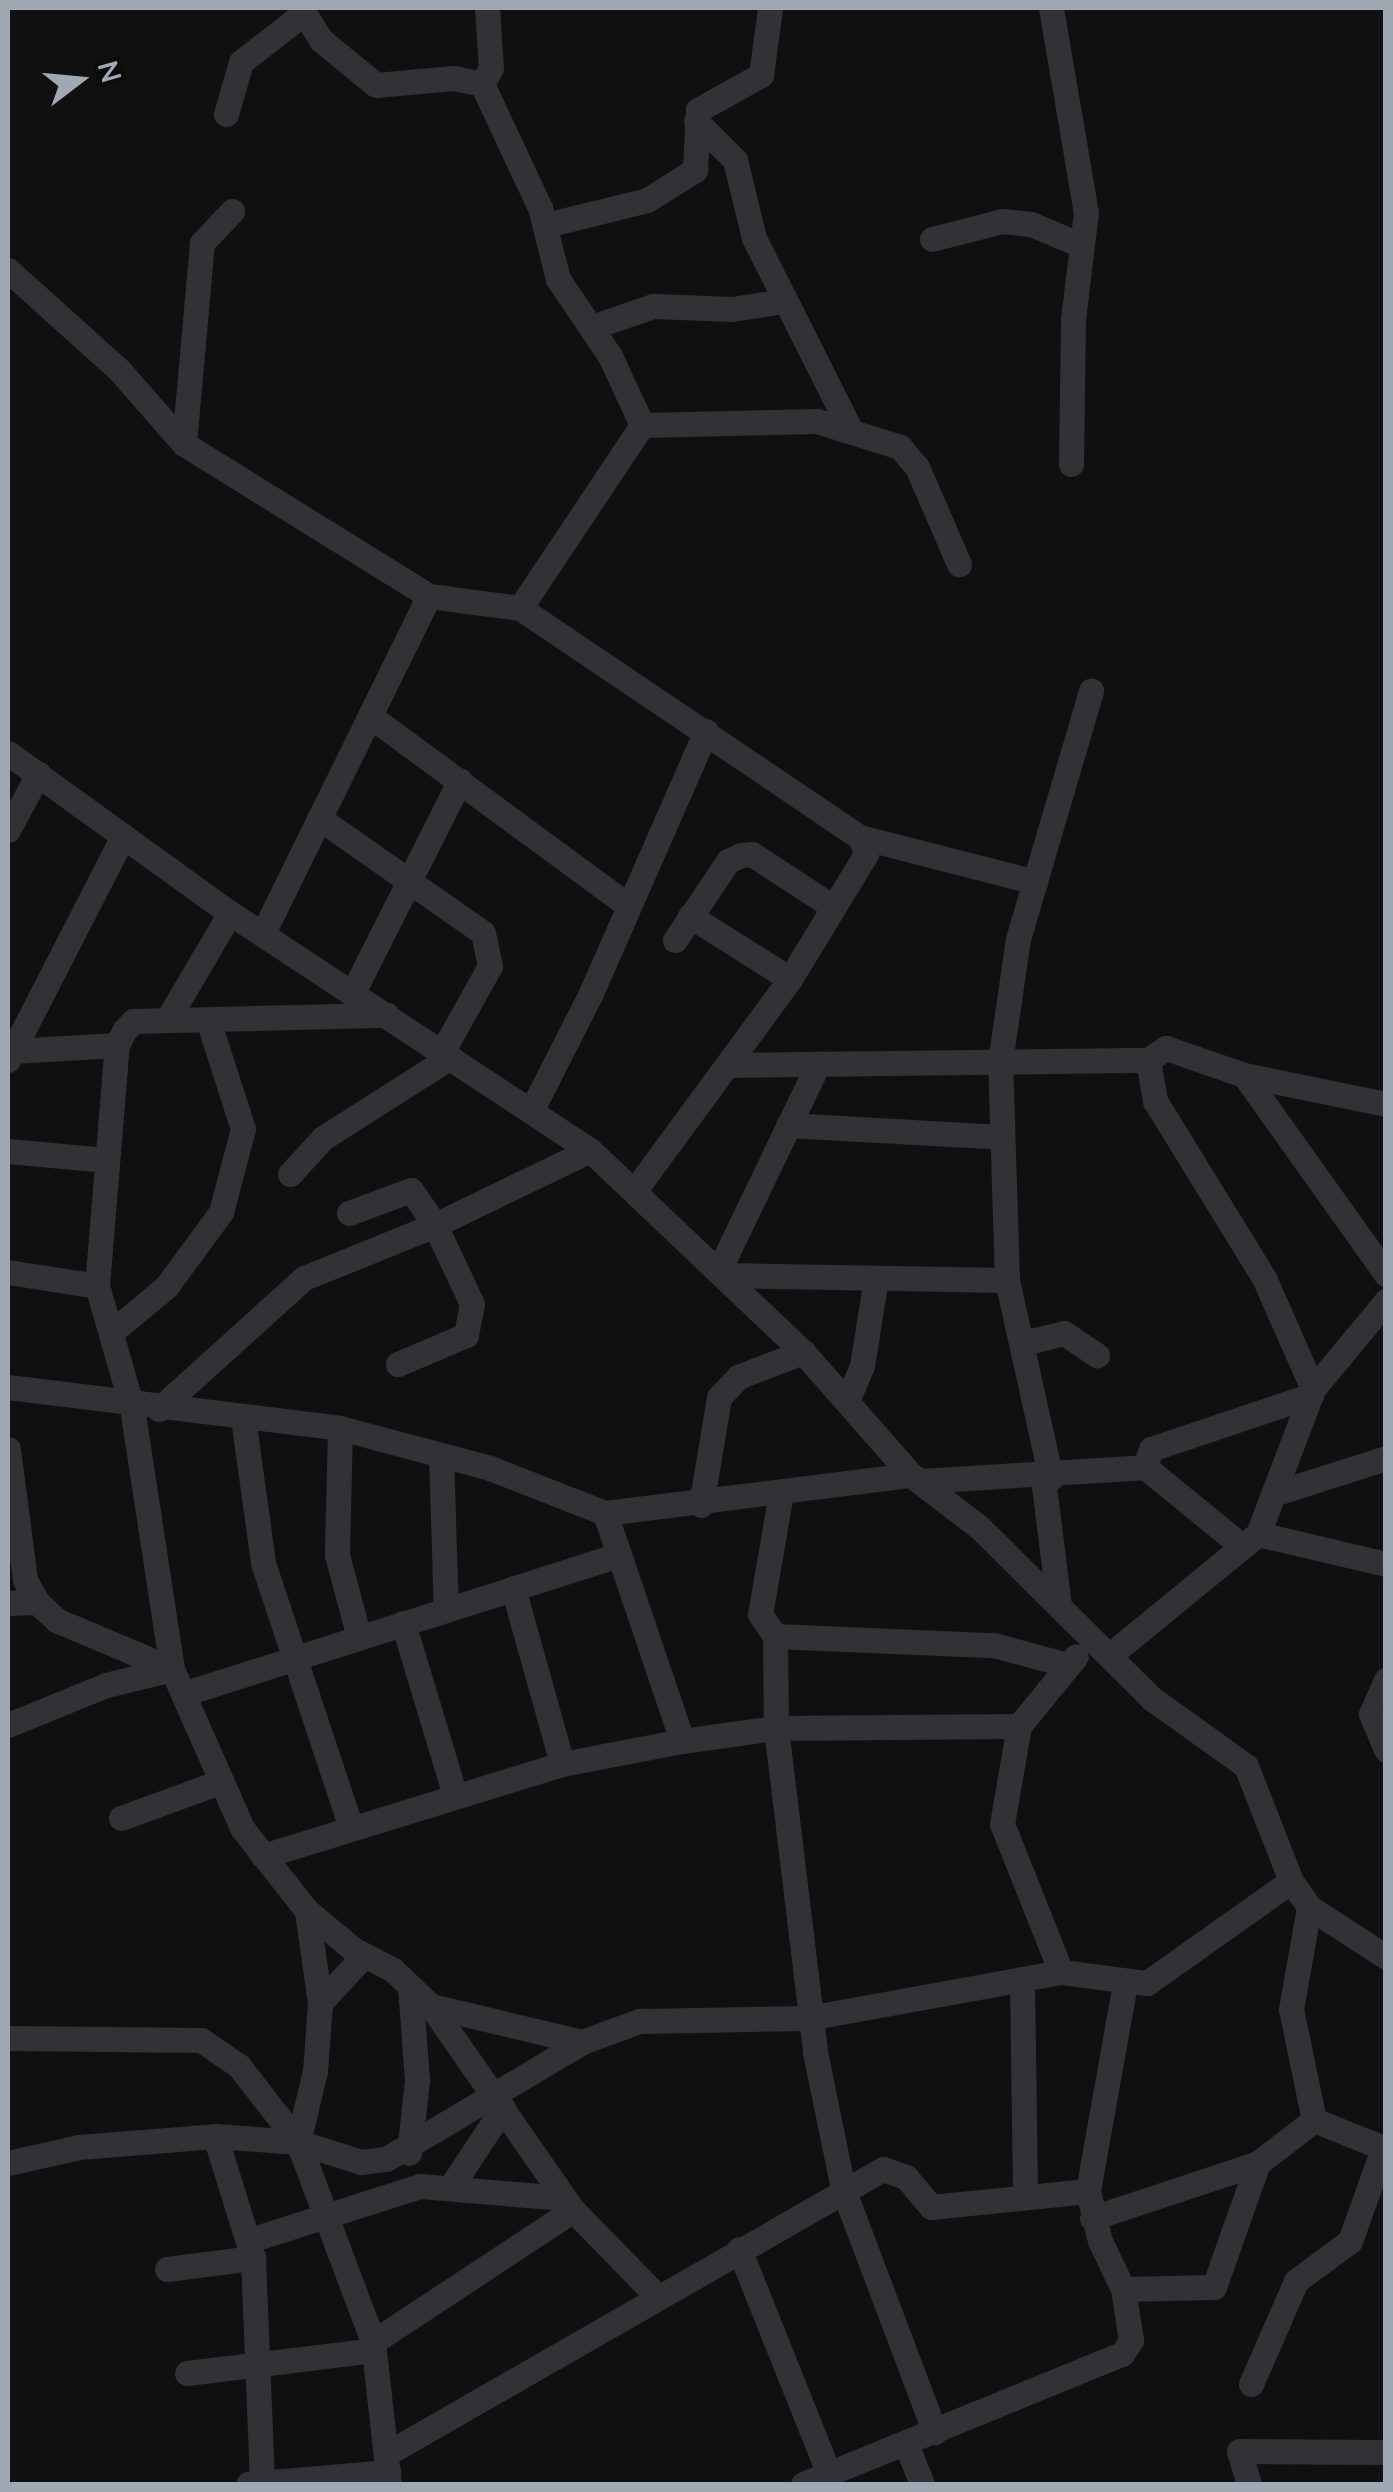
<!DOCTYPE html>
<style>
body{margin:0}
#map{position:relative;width:1393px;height:2492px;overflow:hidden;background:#101011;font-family:"Nunito Sans",sans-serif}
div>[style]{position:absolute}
.minor>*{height:25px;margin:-12.5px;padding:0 12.5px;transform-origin:12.5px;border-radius:12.5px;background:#303236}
span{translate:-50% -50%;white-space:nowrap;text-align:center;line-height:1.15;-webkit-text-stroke:8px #0b0b0c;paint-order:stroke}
.frame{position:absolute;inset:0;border:10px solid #a0a8b3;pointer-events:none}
.north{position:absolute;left:30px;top:30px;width:100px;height:100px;-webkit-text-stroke:8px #0b0b0c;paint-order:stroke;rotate:74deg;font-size:28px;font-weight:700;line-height:40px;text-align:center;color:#a0a8b3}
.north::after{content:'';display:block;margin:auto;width:35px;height:45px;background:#a0a8b3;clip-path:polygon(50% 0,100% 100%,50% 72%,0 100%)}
</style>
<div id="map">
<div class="minor">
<i style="left:301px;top:8px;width:38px;rotate:58deg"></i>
<i style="left:321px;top:40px;width:71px;rotate:39.3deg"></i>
<i style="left:376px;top:85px;width:78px;rotate:-5.1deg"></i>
<i style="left:454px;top:78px;width:29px;rotate:12deg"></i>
<i style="left:1051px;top:8px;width:207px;rotate:80.3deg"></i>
<i style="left:1086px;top:212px;width:109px;rotate:96.9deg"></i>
<i style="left:1073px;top:320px;width:144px;rotate:90.8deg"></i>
<i style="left:482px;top:84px;width:137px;rotate:64.9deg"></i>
<i style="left:540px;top:208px;width:73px;rotate:75.8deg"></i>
<i style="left:558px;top:279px;width:93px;rotate:56deg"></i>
<i style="left:610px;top:356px;width:76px;rotate:65.1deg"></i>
<i style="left:482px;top:84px;width:18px;rotate:-61deg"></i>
<i style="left:491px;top:68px;width:60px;rotate:-93.8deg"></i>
<i style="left:226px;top:114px;width:54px;rotate:-73.9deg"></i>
<i style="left:241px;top:62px;width:80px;rotate:-37.9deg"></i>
<i style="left:696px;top:121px;width:55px;rotate:45deg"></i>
<i style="left:735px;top:160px;width:80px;rotate:76.3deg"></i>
<i style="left:754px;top:238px;width:216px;rotate:63.3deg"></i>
<i style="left:546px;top:225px;width:104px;rotate:-13.9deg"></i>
<i style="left:647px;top:200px;width:57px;rotate:-32deg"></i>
<i style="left:695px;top:170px;width:60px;rotate:-87.1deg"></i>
<i style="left:698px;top:110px;width:72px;rotate:-29.1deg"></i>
<i style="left:761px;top:75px;width:68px;rotate:-82.3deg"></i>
<i style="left:932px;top:239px;width:72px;rotate:-14.4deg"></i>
<i style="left:1002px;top:221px;width:29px;rotate:6deg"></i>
<i style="left:1031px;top:224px;width:54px;rotate:22.8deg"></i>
<i style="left:8px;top:270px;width:151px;rotate:42deg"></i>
<i style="left:120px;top:371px;width:97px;rotate:48.8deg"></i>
<i style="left:184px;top:444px;width:288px;rotate:31.8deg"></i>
<i style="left:429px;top:596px;width:92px;rotate:7.5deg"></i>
<i style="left:520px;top:608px;width:410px;rotate:34deg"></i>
<i style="left:860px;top:837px;width:181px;rotate:14.4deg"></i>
<i style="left:592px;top:327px;width:65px;rotate:-19deg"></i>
<i style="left:653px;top:306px;width:79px;rotate:2.2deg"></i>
<i style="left:732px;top:309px;width:52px;rotate:-8.9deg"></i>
<i style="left:642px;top:425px;width:175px;rotate:-1.3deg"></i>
<i style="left:817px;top:421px;width:87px;rotate:17.4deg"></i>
<i style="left:900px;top:447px;width:26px;rotate:50deg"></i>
<i style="left:917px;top:467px;width:106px;rotate:66.6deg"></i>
<i style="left:184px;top:444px;width:202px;rotate:-84.9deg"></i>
<i style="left:202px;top:243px;width:44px;rotate:-46.8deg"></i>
<i style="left:520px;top:608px;width:220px;rotate:-56.3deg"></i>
<i style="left:370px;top:716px;width:321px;rotate:36.3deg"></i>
<i style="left:8px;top:753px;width:274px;rotate:35.8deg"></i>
<i style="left:230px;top:913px;width:431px;rotate:33.4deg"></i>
<i style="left:590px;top:1150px;width:294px;rotate:43.5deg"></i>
<i style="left:803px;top:1352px;width:164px;rotate:48.7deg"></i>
<i style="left:911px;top:1475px;width:86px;rotate:37.4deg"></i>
<i style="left:979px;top:1527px;width:243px;rotate:44.8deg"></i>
<i style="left:1151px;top:1698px;width:117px;rotate:35.6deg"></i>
<i style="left:1246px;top:1766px;width:123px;rotate:68.6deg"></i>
<i style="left:1291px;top:1881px;width:32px;rotate:55deg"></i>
<i style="left:1309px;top:1907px;width:92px;rotate:33deg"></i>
<i style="left:319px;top:818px;width:200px;rotate:35deg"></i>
<i style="left:483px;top:933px;width:34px;rotate:78deg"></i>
<i style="left:490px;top:966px;width:98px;rotate:119.2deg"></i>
<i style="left:8px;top:830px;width:64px;rotate:-61.8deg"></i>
<i style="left:690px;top:916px;width:118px;rotate:32.2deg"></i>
<i style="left:263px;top:933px;width:376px;rotate:-63.8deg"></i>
<i style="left:675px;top:940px;width:95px;rotate:-56.1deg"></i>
<i style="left:728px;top:861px;width:14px;rotate:-25deg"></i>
<i style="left:741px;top:855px;width:11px;rotate:-5deg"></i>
<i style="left:752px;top:854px;width:97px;rotate:33.2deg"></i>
<i style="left:353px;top:992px;width:237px;rotate:-63.2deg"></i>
<i style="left:167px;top:1020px;width:124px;rotate:-59.5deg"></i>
<i style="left:12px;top:1051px;width:105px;rotate:-3.3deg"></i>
<i style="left:8px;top:1060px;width:252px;rotate:-62.8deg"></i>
<i style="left:727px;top:1065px;width:421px;rotate:-0.7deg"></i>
<i style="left:1244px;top:1075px;width:244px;rotate:54.5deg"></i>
<i style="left:531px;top:1111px;width:132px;rotate:-63deg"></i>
<i style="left:591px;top:993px;width:286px;rotate:-66.3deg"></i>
<i style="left:788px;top:1125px;width:213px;rotate:3.2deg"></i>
<i style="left:8px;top:1151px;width:99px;rotate:5.2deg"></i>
<i style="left:290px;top:1174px;width:49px;rotate:-47.5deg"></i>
<i style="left:323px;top:1138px;width:151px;rotate:-32.5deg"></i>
<i style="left:635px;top:1190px;width:262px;rotate:-53.7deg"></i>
<i style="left:790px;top:979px;width:146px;rotate:-58.7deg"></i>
<i style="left:866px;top:854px;width:18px;rotate:-109deg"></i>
<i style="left:349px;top:1213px;width:66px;rotate:-20.4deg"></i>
<i style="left:411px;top:1190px;width:42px;rotate:55.6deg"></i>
<i style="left:435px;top:1225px;width:87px;rotate:64.9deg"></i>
<i style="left:472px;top:1304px;width:32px;rotate:101deg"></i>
<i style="left:466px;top:1335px;width:74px;rotate:156.9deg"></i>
<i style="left:719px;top:1270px;width:229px;rotate:-64.3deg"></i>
<i style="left:8px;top:1272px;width:90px;rotate:8.9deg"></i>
<i style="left:724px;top:1275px;width:283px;rotate:1deg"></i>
<i style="left:1007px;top:1280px;width:218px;rotate:-91.8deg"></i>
<i style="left:1000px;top:1062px;width:124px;rotate:-81.7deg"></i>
<i style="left:1018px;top:939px;width:259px;rotate:-73.6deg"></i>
<i style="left:1007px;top:1280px;width:203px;rotate:77.5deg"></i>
<i style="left:113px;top:1331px;width:69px;rotate:-39.7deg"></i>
<i style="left:166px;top:1287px;width:93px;rotate:-53.7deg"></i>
<i style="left:221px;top:1212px;width:86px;rotate:-75.2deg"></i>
<i style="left:243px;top:1129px;width:114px;rotate:-107.8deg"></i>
<i style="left:1023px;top:1343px;width:42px;rotate:-13.7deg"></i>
<i style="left:1064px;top:1333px;width:40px;rotate:34deg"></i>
<i style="left:8px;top:1387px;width:335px;rotate:7deg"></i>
<i style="left:340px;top:1428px;width:155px;rotate:14.9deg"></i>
<i style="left:490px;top:1468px;width:123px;rotate:21.4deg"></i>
<i style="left:605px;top:1513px;width:308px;rotate:-7.1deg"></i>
<i style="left:1313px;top:1389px;width:121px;rotate:-113.8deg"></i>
<i style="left:1264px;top:1278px;width:208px;rotate:-121.6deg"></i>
<i style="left:1155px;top:1101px;width:42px;rotate:-99.7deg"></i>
<i style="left:1148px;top:1060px;width:22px;rotate:-34deg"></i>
<i style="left:1166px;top:1048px;width:83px;rotate:19.1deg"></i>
<i style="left:1244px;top:1075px;width:145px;rotate:11.5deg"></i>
<i style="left:847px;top:1401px;width:38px;rotate:-67deg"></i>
<i style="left:862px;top:1366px;width:89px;rotate:-81deg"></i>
<i style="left:159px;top:1409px;width:195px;rotate:-42.1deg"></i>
<i style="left:304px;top:1278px;width:141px;rotate:-22deg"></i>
<i style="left:435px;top:1225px;width:172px;rotate:-25.8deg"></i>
<i style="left:243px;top:1418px;width:146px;rotate:82.1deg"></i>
<i style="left:263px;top:1563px;width:276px;rotate:71.6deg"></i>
<i style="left:340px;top:1428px;width:127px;rotate:91.4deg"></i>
<i style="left:337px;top:1555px;width:85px;rotate:75deg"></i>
<i style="left:8px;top:1449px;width:132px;rotate:82.6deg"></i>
<i style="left:25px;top:1580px;width:25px;rotate:61deg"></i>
<i style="left:37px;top:1602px;width:26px;rotate:43deg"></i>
<i style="left:56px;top:1620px;width:126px;rotate:22.9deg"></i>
<i style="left:172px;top:1669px;width:174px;rotate:66.2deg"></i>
<i style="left:242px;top:1828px;width:105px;rotate:51.9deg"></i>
<i style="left:307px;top:1911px;width:93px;rotate:82deg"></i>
<i style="left:320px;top:2003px;width:68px;rotate:94.2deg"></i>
<i style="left:315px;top:2071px;width:73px;rotate:103.5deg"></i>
<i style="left:298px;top:2142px;width:214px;rotate:69.4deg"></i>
<i style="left:373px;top:2342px;width:143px;rotate:83.6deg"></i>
<i style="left:441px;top:1455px;width:155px;rotate:88.2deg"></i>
<i style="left:1145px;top:1467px;width:19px;rotate:-72deg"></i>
<i style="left:1151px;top:1449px;width:169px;rotate:-18.6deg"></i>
<i style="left:1043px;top:1478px;width:129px;rotate:82.9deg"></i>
<i style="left:919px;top:1481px;width:226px;rotate:-3.5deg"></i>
<i style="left:1145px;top:1467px;width:125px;rotate:39.2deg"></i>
<i style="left:781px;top:1493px;width:123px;rotate:99.8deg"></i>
<i style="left:760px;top:1614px;width:27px;rotate:56deg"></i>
<i style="left:775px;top:1636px;width:219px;rotate:2.4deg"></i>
<i style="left:994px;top:1645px;width:76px;rotate:15.3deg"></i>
<i style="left:1273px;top:1494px;width:119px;rotate:-17.7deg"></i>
<i style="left:701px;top:1505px;width:109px;rotate:-80.5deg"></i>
<i style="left:719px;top:1397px;width:28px;rotate:-46deg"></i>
<i style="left:738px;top:1377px;width:70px;rotate:-21deg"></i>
<i style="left:605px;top:1513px;width:241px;rotate:71.3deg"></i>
<i style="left:1258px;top:1534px;width:131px;rotate:13.2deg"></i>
<i style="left:513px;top:1588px;width:183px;rotate:74.4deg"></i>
<i style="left:8px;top:1603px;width:29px;rotate:-2deg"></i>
<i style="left:403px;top:1623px;width:180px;rotate:73.2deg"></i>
<i style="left:775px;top:1636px;width:92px;rotate:89.4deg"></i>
<i style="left:776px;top:1728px;width:326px;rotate:83.1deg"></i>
<i style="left:815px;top:2052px;width:140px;rotate:78.4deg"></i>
<i style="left:843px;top:2189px;width:260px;rotate:69.3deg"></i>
<i style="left:1110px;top:1655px;width:191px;rotate:-39.3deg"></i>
<i style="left:1258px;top:1534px;width:155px;rotate:-69.2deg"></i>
<i style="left:1313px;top:1389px;width:114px;rotate:-50.3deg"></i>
<i style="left:1386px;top:1680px;width:37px;rotate:114deg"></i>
<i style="left:1371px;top:1714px;width:39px;rotate:67deg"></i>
<i style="left:183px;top:1694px;width:458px;rotate:-17.7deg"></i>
<i style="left:8px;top:1725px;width:106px;rotate:-22.2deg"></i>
<i style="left:106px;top:1685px;width:68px;rotate:-13.6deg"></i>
<i style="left:172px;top:1669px;width:265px;rotate:-98.7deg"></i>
<i style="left:132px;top:1407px;width:126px;rotate:-106.1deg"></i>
<i style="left:97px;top:1286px;width:242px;rotate:-85.3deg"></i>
<i style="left:117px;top:1045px;width:16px;rotate:-63deg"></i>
<i style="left:124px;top:1031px;width:13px;rotate:-48deg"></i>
<i style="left:133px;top:1021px;width:254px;rotate:-1.4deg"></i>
<i style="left:121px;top:1818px;width:105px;rotate:-20deg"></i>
<i style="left:263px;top:1856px;width:313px;rotate:-17.1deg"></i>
<i style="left:562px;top:1764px;width:122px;rotate:-10.9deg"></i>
<i style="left:682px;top:1741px;width:95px;rotate:-7.9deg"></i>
<i style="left:776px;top:1728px;width:243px;rotate:-0.5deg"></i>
<i style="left:1309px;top:1907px;width:104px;rotate:100deg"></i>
<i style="left:1291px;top:2009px;width:113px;rotate:78.3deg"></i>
<i style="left:1314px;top:2120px;width:78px;rotate:21.9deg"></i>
<i style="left:307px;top:1911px;width:60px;rotate:39.6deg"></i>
<i style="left:353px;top:1949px;width:45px;rotate:27.7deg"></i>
<i style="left:393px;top:1970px;width:52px;rotate:43.5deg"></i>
<i style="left:431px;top:2006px;width:249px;rotate:55.2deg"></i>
<i style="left:573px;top:2210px;width:120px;rotate:45.7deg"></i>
<i style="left:1061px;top:1972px;width:159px;rotate:-111.7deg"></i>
<i style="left:1002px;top:1824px;width:99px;rotate:-80.2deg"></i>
<i style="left:1019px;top:1726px;width:90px;rotate:-50.8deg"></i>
<i style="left:1022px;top:1979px;width:216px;rotate:89.2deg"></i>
<i style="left:320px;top:2003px;width:65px;rotate:-47.5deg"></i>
<i style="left:431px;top:2006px;width:155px;rotate:13.4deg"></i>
<i style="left:8px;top:2038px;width:193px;rotate:0.6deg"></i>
<i style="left:201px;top:2040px;width:46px;rotate:34.4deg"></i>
<i style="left:239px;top:2066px;width:96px;rotate:52.2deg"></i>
<i style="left:215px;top:2136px;width:128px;rotate:72.7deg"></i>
<i style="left:253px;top:2258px;width:225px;rotate:87.7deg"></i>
<i style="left:409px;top:2153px;width:73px;rotate:-83.7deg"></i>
<i style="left:417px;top:2080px;width:94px;rotate:-94.3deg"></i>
<i style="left:8px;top:2163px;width:73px;rotate:-12.7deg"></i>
<i style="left:79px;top:2147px;width:136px;rotate:-4.6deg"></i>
<i style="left:215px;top:2136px;width:83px;rotate:4.1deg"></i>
<i style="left:298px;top:2142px;width:66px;rotate:17.6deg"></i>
<i style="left:361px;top:2162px;width:25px;rotate:-7deg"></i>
<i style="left:386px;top:2159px;width:228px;rotate:-30.8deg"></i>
<i style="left:582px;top:2042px;width:61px;rotate:-20.2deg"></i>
<i style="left:639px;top:2021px;width:169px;rotate:-1deg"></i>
<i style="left:808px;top:2018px;width:257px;rotate:-10.3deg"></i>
<i style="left:1061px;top:1972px;width:87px;rotate:7.3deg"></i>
<i style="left:1147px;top:1983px;width:176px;rotate:-35.3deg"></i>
<i style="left:450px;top:2188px;width:96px;rotate:-56.5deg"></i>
<i style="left:1092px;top:2218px;width:175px;rotate:-18.3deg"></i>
<i style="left:250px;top:2240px;width:178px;rotate:-17.6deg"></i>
<i style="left:420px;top:2186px;width:144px;rotate:4.8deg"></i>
<i style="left:739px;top:2249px;width:242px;rotate:68.2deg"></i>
<i style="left:167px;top:2269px;width:87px;rotate:-7.3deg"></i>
<i style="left:1123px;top:2289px;width:91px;rotate:-1.3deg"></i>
<i style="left:1214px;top:2287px;width:132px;rotate:-70.5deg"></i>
<i style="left:1258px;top:2163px;width:71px;rotate:-37.5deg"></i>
<i style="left:373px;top:2342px;width:240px;rotate:-33.4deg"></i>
<i style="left:187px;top:2373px;width:188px;rotate:-7deg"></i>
<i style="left:1251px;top:2384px;width:112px;rotate:-66.4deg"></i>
<i style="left:1296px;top:2281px;width:67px;rotate:-36.5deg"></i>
<i style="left:1350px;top:2241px;width:98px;rotate:-70.3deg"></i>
<i style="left:906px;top:2444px;width:43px;rotate:68.2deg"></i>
<i style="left:386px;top:2454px;width:573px;rotate:-29.83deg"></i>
<i style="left:883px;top:2169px;width:24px;rotate:19deg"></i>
<i style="left:906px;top:2177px;width:39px;rotate:50deg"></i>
<i style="left:931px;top:2207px;width:158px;rotate:-5.8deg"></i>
<i style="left:248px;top:2484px;width:141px;rotate:-4.9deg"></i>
<i style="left:803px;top:2484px;width:344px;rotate:-22.2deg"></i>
<i style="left:1122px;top:2354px;width:17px;rotate:-57deg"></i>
<i style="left:1131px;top:2340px;width:52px;rotate:-98.9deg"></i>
<i style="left:1123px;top:2289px;width:53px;rotate:-115.6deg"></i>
<i style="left:1100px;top:2241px;width:51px;rotate:-103.5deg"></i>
<i style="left:1088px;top:2191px;width:211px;rotate:-79.9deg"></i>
<i style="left:1249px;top:2484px;width:34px;rotate:-107deg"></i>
<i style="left:1239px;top:2451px;width:147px;rotate:0.4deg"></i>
</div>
<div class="frame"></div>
<div class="north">N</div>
</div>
